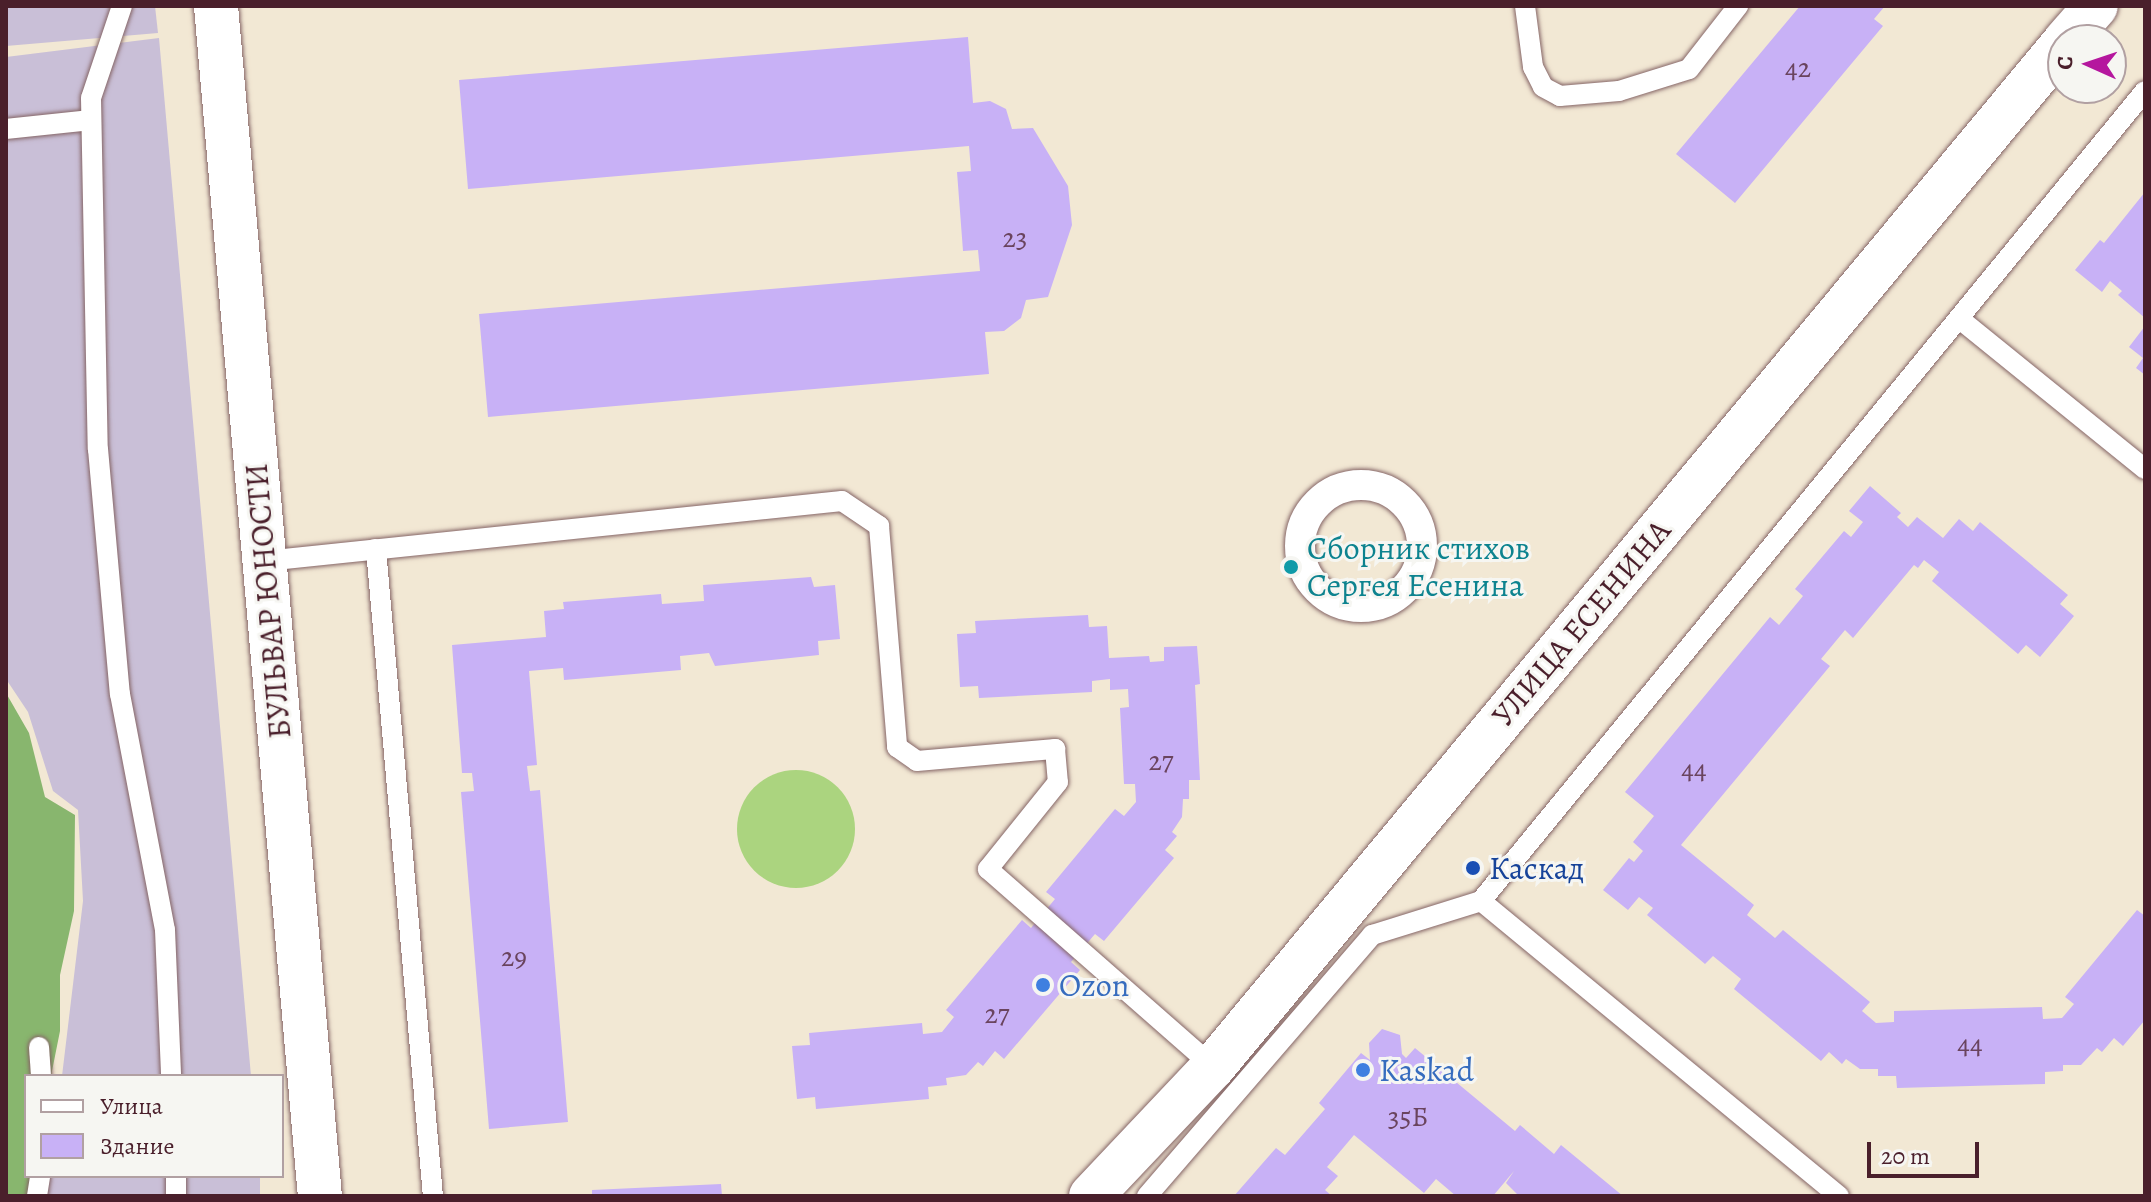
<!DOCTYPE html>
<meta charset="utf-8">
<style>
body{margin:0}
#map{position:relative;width:2151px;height:1202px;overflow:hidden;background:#f2e8d4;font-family:Alegreya,serif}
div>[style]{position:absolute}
.industrial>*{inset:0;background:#c9bfd7;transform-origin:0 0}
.green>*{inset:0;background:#abd47f}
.round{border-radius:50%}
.forest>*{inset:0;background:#88b66e}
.building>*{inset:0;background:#c8b1f6}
.roads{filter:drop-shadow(0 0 2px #856566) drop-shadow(0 0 2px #856566)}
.service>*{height:20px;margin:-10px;padding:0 10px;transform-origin:10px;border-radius:10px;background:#fff}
.pedestrian>*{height:30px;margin:-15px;padding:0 15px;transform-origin:15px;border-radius:15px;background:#fff}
.pedestrian>.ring{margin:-15px;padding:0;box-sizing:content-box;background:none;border:30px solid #fff;border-radius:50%}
.tertiary>*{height:44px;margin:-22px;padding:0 22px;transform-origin:22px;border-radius:22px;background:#fff}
.dots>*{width:22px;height:22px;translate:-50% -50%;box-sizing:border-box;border:4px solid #f6f6f2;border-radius:50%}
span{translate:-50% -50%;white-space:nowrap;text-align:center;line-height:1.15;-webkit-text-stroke:6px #f6f6f2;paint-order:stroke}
.number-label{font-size:28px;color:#6a445e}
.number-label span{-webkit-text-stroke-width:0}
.culture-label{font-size:32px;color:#0d838f}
.left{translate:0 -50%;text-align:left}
.street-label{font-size:32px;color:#4a1f2b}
.transit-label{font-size:32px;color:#164399}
.shop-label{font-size:32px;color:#366cbe}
.frame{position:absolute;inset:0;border:8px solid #4a1f2b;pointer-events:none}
.legend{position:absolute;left:24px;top:1074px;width:260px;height:104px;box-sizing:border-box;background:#f6f6f2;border:2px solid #b1a0a2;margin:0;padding:10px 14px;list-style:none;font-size:24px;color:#4a1f2b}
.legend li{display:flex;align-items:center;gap:16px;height:40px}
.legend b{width:40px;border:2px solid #b1a0a2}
.north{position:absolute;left:2047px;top:24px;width:80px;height:80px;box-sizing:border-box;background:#f6f6f2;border:2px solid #b1a0a2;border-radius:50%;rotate:273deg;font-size:22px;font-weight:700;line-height:32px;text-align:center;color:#4a1f2b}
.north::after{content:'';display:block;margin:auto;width:28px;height:36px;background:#b5179e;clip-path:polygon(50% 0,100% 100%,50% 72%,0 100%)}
.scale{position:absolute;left:1867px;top:1142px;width:112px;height:36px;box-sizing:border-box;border:4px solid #4a1f2b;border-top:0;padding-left:10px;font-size:24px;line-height:28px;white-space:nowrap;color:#4a1f2b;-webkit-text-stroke:6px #f6f6f2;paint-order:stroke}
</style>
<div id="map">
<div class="industrial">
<i style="clip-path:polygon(6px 6px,155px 6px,158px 33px,6px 46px)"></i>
<i style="clip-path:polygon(159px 38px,251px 1076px,62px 1076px,83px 901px,78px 810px,53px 791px,28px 712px,6px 679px,6px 57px)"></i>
<i style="left:46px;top:1176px;width:214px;height:20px"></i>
</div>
<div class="green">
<i class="round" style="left:737px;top:770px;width:118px;height:118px"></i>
</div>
<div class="forest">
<i style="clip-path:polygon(6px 693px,29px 733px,45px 797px,75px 815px,74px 911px,60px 975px,60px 1031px,51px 1076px,26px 1076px,26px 1176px,31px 1176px,27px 1196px,6px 1196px)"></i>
</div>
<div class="building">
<i style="clip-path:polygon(1800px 6px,1885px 6px,1874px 19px,1883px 26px,1735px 203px,1676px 154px)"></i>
<i style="clip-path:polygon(968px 37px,973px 103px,990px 101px,1006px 109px,1012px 129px,1033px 128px,1068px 186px,1072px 225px,1048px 297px,1026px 300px,1021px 318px,1004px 331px,985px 332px,989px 374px,488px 417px,479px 314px,980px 271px,978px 250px,963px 251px,957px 172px,971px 171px,969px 146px,468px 189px,459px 80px)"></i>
<i style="clip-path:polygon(2145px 192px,2145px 318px,2118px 295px,2122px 291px,2110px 281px,2102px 292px,2075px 270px,2100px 240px,2104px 243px)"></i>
<i style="clip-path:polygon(2145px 326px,2145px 375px,2136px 368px,2143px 358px,2129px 347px)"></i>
<i style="clip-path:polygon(1870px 486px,1901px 513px,1897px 517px,1908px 527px,1917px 517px,1943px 538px,1959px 519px,1973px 531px,1980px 522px,2068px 595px,2060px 604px,2074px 616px,2040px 657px,2026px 645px,2018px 654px,1932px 581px,1939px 572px,1924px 560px,1918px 568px,1914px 565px,1853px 638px,1845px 630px,1821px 659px,1830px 666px,1681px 845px,1754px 905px,1747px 915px,1775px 938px,1783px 930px,1870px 1002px,1862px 1011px,1876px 1023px,1894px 1022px,1894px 1011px,2042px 1007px,2043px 1019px,2062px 1018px,2074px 1004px,2065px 997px,2137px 910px,2145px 916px,2145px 1020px,2123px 1046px,2114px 1038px,2102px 1052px,2097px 1048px,2081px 1065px,2063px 1065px,2063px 1071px,2045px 1072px,2045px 1084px,1897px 1088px,1896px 1076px,1878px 1076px,1878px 1069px,1860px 1069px,1846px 1059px,1842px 1064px,1829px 1052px,1821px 1061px,1734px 989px,1741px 979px,1713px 956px,1705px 964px,1647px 915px,1653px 908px,1639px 897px,1628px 910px,1603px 890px,1629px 858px,1634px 862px,1643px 851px,1633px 842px,1654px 816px,1625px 792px,1770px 617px,1779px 625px,1803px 596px,1795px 589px,1844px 531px,1851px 537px,1863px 522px,1849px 511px)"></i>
<i style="clip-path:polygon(811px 577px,814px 587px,835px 585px,840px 639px,818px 641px,819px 655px,715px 666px,709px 653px,680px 656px,681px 670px,564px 680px,563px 668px,529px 671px,537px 765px,527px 766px,530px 791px,540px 790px,568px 1122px,489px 1129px,461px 792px,474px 791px,472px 773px,462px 773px,452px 645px,546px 637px,544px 611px,564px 609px,563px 602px,661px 594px,662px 604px,704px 601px,703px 585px)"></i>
<i style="clip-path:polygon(1088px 615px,1089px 627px,1107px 626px,1109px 658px,1149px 656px,1150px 662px,1164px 661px,1164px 647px,1197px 646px,1200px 684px,1195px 685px,1200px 780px,1189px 780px,1189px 799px,1183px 799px,1182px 817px,1172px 832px,1177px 836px,1165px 850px,1174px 858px,1104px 941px,1095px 934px,1071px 962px,1080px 970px,1004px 1059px,995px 1051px,983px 1066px,978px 1062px,966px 1075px,946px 1078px,947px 1085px,928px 1087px,929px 1099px,816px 1109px,815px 1097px,797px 1099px,792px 1046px,810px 1045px,809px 1033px,922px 1023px,923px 1034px,942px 1032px,954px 1017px,946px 1010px,1022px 920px,1031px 928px,1055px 899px,1046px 892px,1115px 809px,1124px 816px,1136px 802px,1135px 784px,1124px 784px,1120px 708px,1129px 707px,1128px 689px,1110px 690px,1110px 679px,1092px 681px,1092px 692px,979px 698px,978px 686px,960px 687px,957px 634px,976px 633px,975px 621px)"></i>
<i style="clip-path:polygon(1382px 1029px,1400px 1035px,1402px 1054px,1406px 1058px,1415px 1048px,1515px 1131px,1520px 1125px,1554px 1154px,1561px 1145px,1623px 1196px,1519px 1196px,1506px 1183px,1514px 1171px,1493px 1196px,1456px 1196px,1436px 1179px,1424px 1193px,1354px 1135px,1327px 1167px,1338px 1176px,1325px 1190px,1332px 1196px,1234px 1196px,1276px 1148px,1285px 1155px,1325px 1109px,1319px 1103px,1361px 1053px,1370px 1060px,1369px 1043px)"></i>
<i style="clip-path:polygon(721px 1184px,722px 1196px,592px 1196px,592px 1190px)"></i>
</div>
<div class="roads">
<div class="service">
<i style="left:122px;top:6px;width:97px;rotate:108.6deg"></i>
<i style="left:91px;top:98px;width:351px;rotate:88.9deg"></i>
<i style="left:98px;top:449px;width:246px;rotate:84.9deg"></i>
<i style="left:120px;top:694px;width:240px;rotate:79.2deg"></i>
<i style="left:165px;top:930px;width:146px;rotate:87.6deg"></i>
<i style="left:1525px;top:6px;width:62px;rotate:82.5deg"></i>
<i style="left:1533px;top:67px;width:22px;rotate:63deg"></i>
<i style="left:1543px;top:87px;width:19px;rotate:28deg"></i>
<i style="left:1560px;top:96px;width:59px;rotate:-4.8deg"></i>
<i style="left:1619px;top:91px;width:73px;rotate:-17.4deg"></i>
<i style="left:1689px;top:69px;width:80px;rotate:-52.1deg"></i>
<i style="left:6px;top:129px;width:85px;rotate:-6deg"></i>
<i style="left:1961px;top:320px;width:237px;rotate:39deg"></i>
<i style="left:376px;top:549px;width:650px;rotate:84.97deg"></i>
<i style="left:265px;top:561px;width:580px;rotate:-5.94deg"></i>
<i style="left:842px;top:501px;width:45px;rotate:34deg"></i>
<i style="left:879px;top:526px;width:222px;rotate:85.3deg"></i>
<i style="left:897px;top:747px;width:24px;rotate:35deg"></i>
<i style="left:917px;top:761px;width:139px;rotate:-5deg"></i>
<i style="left:1055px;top:749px;width:33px;rotate:85deg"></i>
<i style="left:1058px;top:782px;width:112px;rotate:128.8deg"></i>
<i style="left:988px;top:869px;width:300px;rotate:41.3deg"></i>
<i style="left:1481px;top:901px;width:464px;rotate:39.5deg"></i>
<i style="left:39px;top:1047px;width:29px;rotate:86deg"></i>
<i style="left:176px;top:1176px;width:20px;rotate:90deg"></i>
<i style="left:37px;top:1196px;width:20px;rotate:-81deg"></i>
<i style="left:1147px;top:1196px;width:345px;rotate:-49.2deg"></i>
<i style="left:1372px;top:935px;width:114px;rotate:-17.3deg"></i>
<i style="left:1481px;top:901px;width:1047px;rotate:-50.66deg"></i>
</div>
<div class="pedestrian">
<i class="ring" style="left:1300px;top:485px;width:92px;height:92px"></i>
</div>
<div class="tertiary">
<i style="left:216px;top:6px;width:1195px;rotate:85.01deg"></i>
<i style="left:2066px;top:40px;width:45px;rotate:-48.6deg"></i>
<i style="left:1091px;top:1196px;width:178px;rotate:-46.6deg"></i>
<i style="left:1213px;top:1067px;width:1330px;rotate:-50.28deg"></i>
</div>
</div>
<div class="dots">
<i style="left:1291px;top:567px;background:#0f9aa8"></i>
<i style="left:1473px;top:868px;background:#1a4fb4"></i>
<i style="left:1043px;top:985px;background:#3f7fe0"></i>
<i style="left:1363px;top:1070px;background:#3f7fe0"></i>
</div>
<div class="number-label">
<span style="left:1798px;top:68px">42</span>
<span style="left:1015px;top:238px">23</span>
<span style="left:1161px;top:761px">27</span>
<span style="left:1694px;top:769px">44</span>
<span style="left:514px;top:957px">29</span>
<span style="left:997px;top:1014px">27</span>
<span style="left:1970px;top:1044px">44</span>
<span style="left:1408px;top:1117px">35Б</span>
</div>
<div class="culture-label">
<span class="left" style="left:1307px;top:567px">Сборник стихов<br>Сергея Есенина</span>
</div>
<div class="street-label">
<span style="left:268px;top:601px;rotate:-95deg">БУЛЬВАР ЮНОСТИ</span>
<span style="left:1581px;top:623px;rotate:-50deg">УЛИЦА ЕСЕНИНА</span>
</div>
<div class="transit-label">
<span class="left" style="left:1489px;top:868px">Каскад</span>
</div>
<div class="shop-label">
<span class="left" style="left:1059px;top:985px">Ozon</span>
<span class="left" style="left:1379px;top:1070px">Kaskad</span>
</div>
<div class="frame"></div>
<ul class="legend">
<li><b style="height:10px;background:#fff"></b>Улица</li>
<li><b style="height:22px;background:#c8b1f6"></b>Здание</li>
</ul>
<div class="north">С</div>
<div class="scale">20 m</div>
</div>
